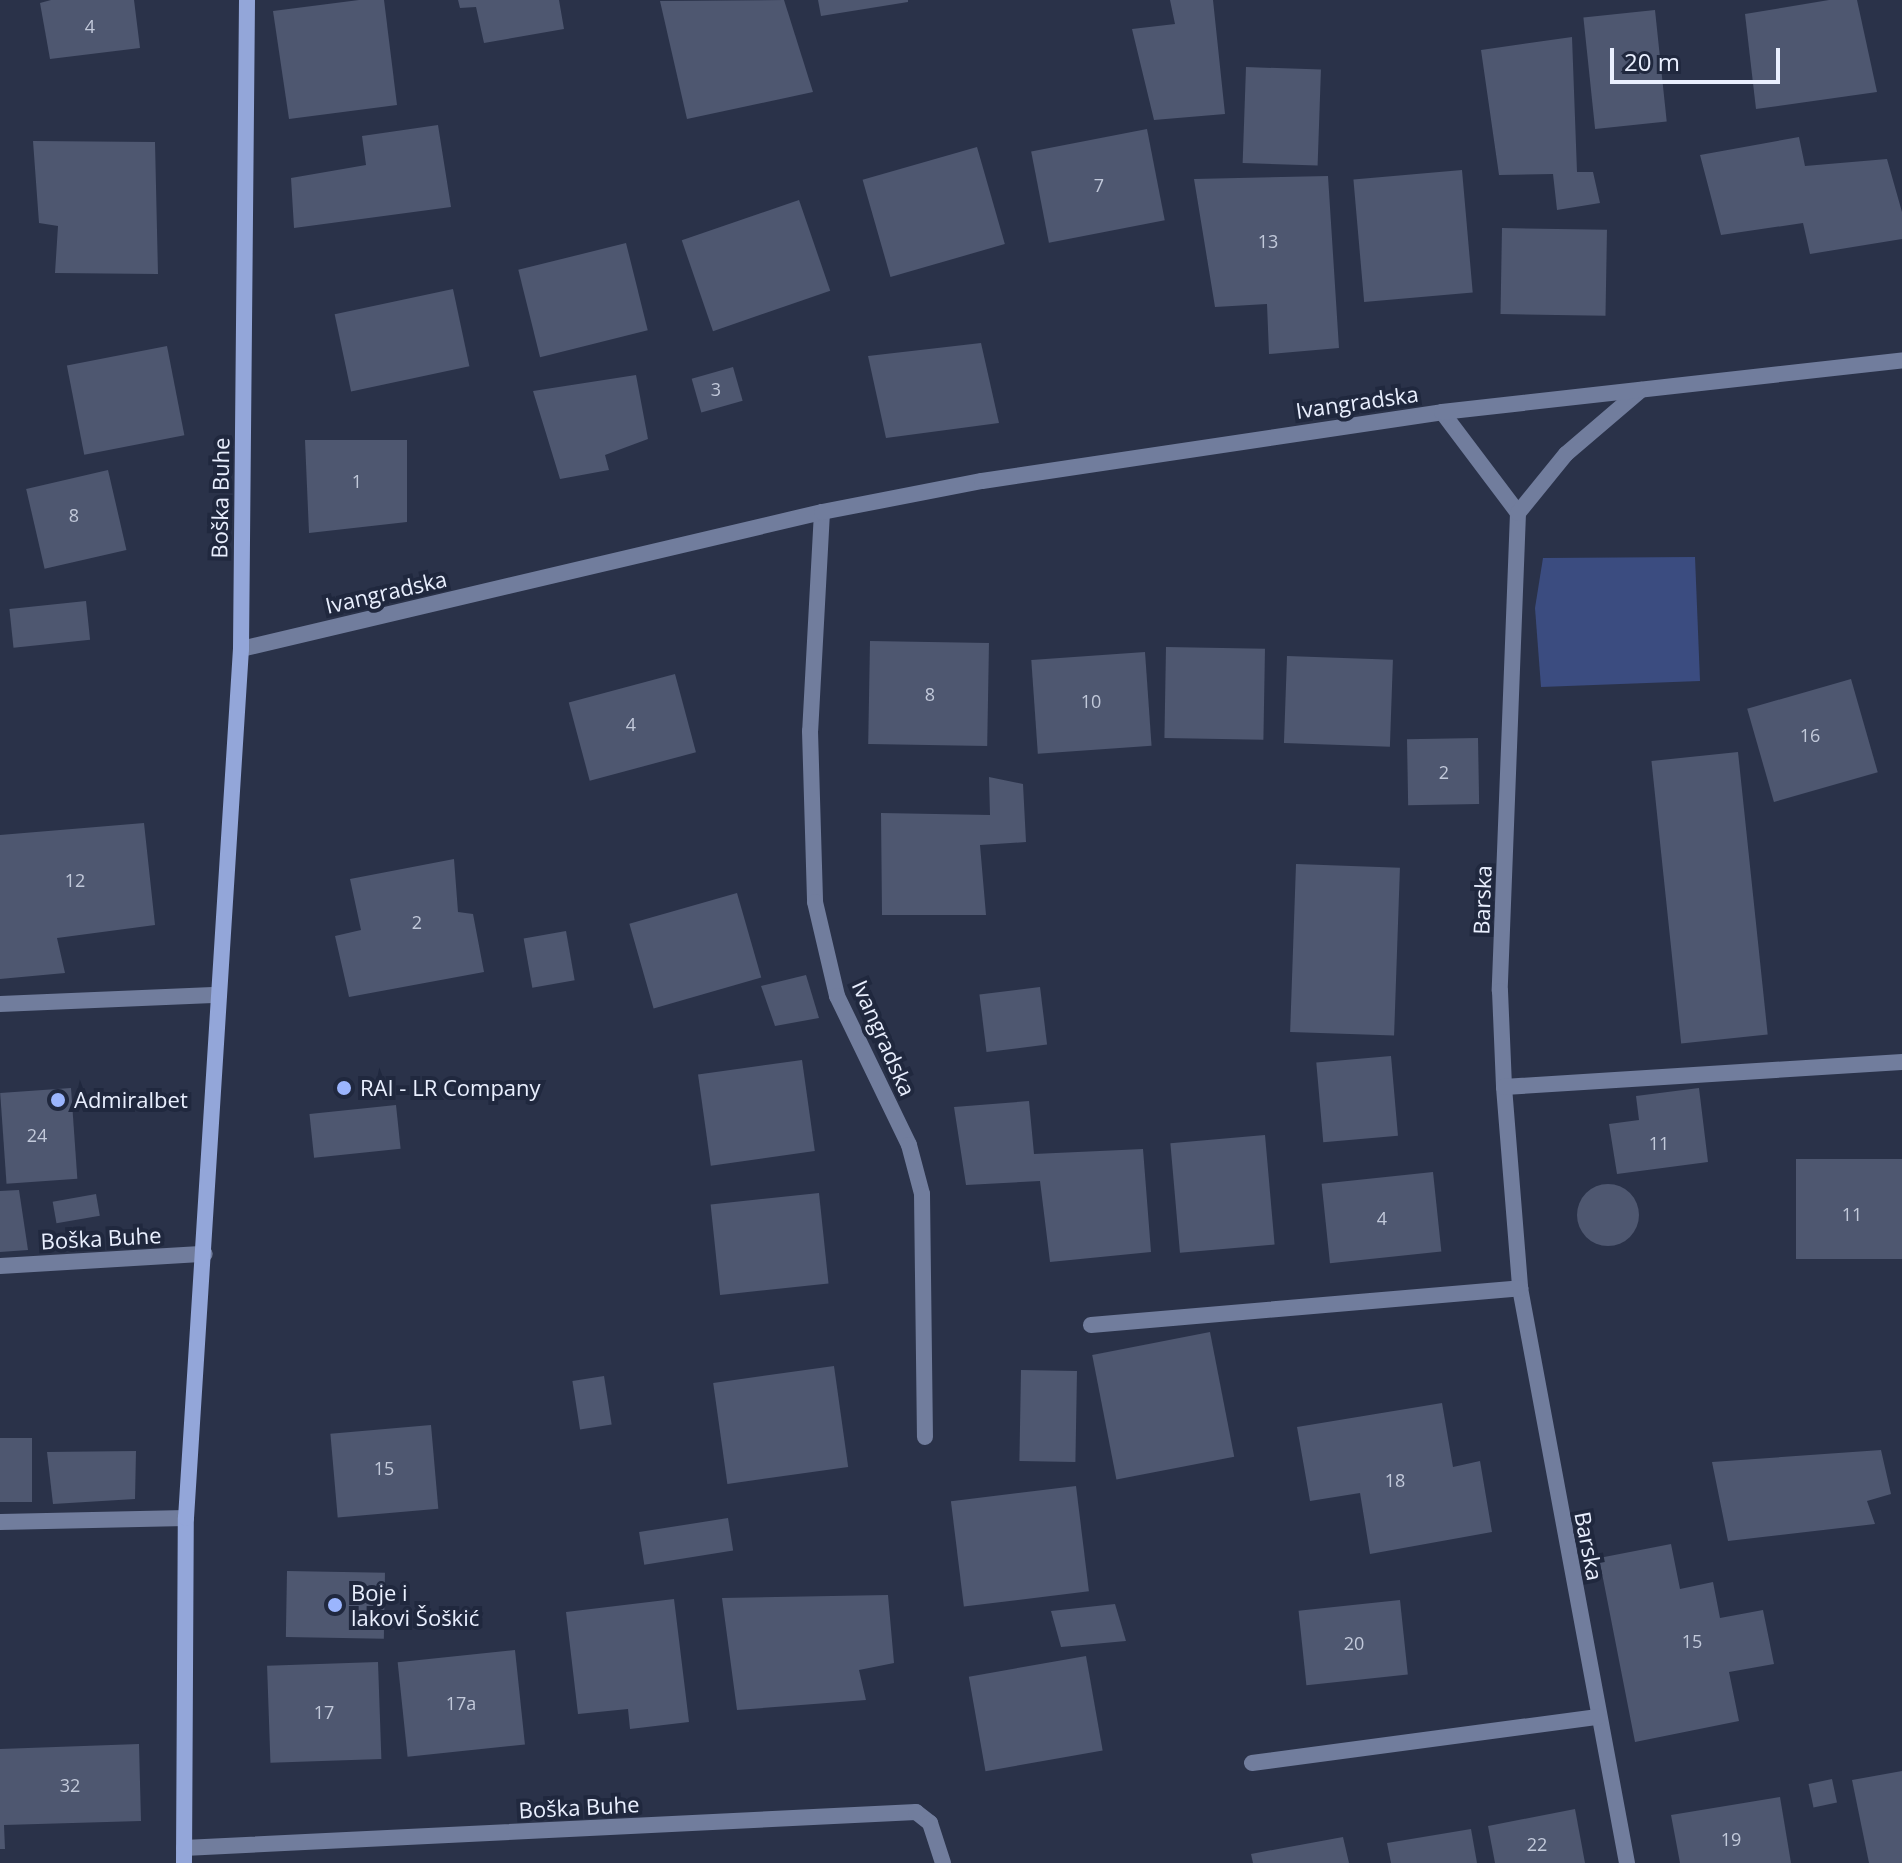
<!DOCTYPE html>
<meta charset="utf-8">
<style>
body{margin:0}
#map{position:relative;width:1902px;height:1863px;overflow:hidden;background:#2a3249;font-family:"Open Sans",sans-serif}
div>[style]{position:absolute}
.green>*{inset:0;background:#3b4c80}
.building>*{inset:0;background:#4e5770;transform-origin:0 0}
.round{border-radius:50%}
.street>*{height:16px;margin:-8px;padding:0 8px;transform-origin:8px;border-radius:8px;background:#717d9d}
.secondary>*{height:16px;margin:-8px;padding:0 8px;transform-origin:8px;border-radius:8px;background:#93a6d9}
.dots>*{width:22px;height:22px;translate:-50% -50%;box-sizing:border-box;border:4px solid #20283e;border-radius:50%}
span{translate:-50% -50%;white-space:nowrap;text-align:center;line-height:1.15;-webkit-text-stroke:8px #20283e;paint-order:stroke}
.number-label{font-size:18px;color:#c2c9da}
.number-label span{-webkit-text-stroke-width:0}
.street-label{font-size:22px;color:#e9effe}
.poi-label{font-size:22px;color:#e9effe}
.left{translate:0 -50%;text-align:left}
.scale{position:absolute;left:1610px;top:48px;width:170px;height:36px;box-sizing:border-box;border:4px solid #e9effe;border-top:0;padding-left:10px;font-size:24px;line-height:28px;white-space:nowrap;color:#e9effe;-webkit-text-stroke:6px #20283e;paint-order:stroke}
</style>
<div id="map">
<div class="green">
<i style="clip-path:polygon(1695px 557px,1700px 681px,1541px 687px,1535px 608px,1543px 558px)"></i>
</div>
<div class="building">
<i style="clip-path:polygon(51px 0,134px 0,140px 48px,50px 59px,40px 3px)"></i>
<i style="clip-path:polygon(359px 0,384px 0,397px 105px,289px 119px,273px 11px)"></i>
<i style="clip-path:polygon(458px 0,559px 0,564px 29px,484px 43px,476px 7px,460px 8px)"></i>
<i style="clip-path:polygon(784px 0,813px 92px,687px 119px,660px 1px)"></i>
<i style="clip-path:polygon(818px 0,908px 0,908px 2px,821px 16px)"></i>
<i style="clip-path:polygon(1170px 0,1213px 0,1225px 114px,1154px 120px,1132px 29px,1175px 24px)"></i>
<i style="clip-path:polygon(1829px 0,1857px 0,1877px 92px,1756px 109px,1745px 14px)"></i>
<i style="left:1655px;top:10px;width:112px;height:72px;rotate:84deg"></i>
<i style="clip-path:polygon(1572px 37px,1577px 172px,1593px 172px,1600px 203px,1557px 210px,1553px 174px,1499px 175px,1481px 50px)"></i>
<i style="left:1246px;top:67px;width:75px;height:96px;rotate:2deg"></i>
<i style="clip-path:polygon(438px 125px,451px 207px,294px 228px,291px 178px,366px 165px,362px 136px)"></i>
<i style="left:1147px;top:129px;width:93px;height:118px;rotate:79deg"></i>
<i style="clip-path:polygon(1799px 137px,1805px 166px,1887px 159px,1902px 212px,1902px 239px,1810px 254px,1803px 223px,1721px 235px,1700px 155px)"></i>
<i style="clip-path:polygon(33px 141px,155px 142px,158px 274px,55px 273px,58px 226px,39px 223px)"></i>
<i style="left:977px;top:147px;width:101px;height:119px;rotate:74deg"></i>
<i style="left:1462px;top:170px;width:123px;height:109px;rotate:85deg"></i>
<i style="clip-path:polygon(1328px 176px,1339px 348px,1269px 354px,1267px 304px,1215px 307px,1194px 179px)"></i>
<i style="left:799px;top:200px;width:96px;height:124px;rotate:71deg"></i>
<i style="left:1502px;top:228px;width:105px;height:86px;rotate:1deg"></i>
<i style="left:626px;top:243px;width:90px;height:111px;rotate:76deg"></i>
<i style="left:453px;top:289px;width:79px;height:121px;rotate:78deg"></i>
<i style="clip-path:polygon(981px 343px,999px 423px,886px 438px,868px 356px)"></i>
<i style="left:167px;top:346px;width:91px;height:102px;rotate:79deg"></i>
<i style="left:733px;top:367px;width:35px;height:43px;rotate:74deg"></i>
<i style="clip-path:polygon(636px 375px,648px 439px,605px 455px,609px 470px,560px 479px,533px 391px)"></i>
<i style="clip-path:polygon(305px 440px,407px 440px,407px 522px,309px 533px)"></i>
<i style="left:108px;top:470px;width:82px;height:84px;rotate:77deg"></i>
<i style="left:86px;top:601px;width:39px;height:77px;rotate:84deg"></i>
<i style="left:870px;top:641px;width:119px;height:103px;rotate:1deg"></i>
<i style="left:1166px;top:647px;width:99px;height:91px;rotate:1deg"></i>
<i style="left:1145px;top:652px;width:94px;height:114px;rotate:86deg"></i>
<i style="left:1287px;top:656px;width:106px;height:87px;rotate:2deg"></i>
<i style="left:675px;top:674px;width:81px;height:110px;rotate:75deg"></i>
<i style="left:1851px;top:679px;width:97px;height:108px;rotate:74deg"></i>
<i style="left:1478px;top:738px;width:66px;height:71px;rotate:89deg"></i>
<i style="left:1738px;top:752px;width:284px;height:87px;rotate:84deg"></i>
<i style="clip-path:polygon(989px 777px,1023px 784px,1026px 842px,980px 845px,986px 915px,882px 915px,881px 813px,990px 815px)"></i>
<i style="clip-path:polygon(144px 823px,155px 925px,57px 938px,65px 973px,0 979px,0 835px)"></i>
<i style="clip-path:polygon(454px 859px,458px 912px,473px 914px,484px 972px,349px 997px,335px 936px,361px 930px,350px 879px)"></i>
<i style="left:1296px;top:864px;width:104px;height:168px;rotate:2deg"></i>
<i style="left:737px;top:893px;width:88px;height:112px;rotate:74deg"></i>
<i style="left:566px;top:931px;width:50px;height:43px;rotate:80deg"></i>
<i style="clip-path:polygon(806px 975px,819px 1018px,775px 1026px,761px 986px)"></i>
<i style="left:1040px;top:987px;width:58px;height:61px;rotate:83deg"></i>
<i style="left:1391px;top:1056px;width:80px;height:75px;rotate:85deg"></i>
<i style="left:802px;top:1060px;width:92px;height:105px;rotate:82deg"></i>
<i style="left:71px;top:1088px;width:91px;height:71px;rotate:86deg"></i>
<i style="clip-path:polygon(1699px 1088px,1708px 1162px,1617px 1174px,1609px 1124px,1639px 1120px,1636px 1096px)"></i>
<i style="clip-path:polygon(1029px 1101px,1034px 1154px,1143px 1149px,1151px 1252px,1050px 1262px,1040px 1181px,966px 1185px,954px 1107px)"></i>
<i style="left:396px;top:1105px;width:44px;height:87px;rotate:84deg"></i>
<i style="left:1265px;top:1135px;width:110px;height:95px;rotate:85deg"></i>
<i style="left:1902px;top:1159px;width:100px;height:106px;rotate:90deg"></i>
<i style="left:1433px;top:1172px;width:80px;height:112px;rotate:84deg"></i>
<i class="round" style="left:1577px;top:1184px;width:62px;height:62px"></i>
<i style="clip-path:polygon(19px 1190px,28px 1250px,0 1252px,0 1191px)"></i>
<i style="left:819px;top:1193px;width:91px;height:109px;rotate:84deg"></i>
<i style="left:96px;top:1194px;width:22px;height:44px;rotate:80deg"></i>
<i style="left:1210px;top:1332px;width:127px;height:120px;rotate:79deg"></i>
<i style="left:834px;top:1366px;width:102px;height:122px;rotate:82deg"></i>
<i style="left:1021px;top:1370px;width:56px;height:91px;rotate:1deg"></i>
<i style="left:604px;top:1376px;width:49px;height:32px;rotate:81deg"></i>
<i style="clip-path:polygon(1442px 1403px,1453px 1467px,1480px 1461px,1492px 1532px,1370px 1554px,1360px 1493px,1310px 1501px,1297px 1427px)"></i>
<i style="left:431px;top:1425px;width:84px;height:101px;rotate:85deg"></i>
<i style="left:0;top:1438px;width:32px;height:64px"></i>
<i style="clip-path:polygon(1881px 1450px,1891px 1494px,1867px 1501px,1875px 1524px,1728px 1541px,1712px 1462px)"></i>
<i style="clip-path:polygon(136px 1451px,135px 1499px,53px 1504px,47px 1452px)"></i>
<i style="left:1076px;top:1486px;width:106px;height:126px;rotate:83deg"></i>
<i style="left:728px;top:1518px;width:33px;height:90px;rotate:81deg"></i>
<i style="clip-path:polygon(1671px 1544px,1680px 1589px,1713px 1582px,1720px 1618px,1763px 1610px,1774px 1664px,1729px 1672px,1739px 1721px,1635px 1742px,1599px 1558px)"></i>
<i style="left:287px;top:1571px;width:98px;height:66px;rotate:1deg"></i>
<i style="clip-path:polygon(888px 1595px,894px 1663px,859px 1670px,866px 1700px,737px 1710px,722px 1598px)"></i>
<i style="clip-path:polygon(674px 1599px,689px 1722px,630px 1729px,628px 1709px,578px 1714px,566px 1612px)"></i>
<i style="left:1400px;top:1600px;width:75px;height:102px;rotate:84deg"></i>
<i style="clip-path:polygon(1115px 1604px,1126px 1641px,1061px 1647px,1051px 1611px)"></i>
<i style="left:515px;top:1650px;width:95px;height:118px;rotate:84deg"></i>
<i style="left:1086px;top:1656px;width:96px;height:119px;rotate:80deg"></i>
<i style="left:378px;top:1662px;width:97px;height:111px;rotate:88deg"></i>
<i style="clip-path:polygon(139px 1744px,141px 1821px,4px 1825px,5px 1849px,0 1849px,0 1749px)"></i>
<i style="clip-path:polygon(1902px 1771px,1902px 1863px,1869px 1863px,1852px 1780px)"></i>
<i style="left:1832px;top:1779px;width:24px;height:24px;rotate:78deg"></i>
<i style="clip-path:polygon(1780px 1797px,1791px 1863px,1680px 1863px,1671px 1815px)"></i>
<i style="clip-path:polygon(1575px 1809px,1585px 1863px,1495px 1863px,1488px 1826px)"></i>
<i style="clip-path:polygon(1471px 1829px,1477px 1863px,1391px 1863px,1387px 1843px)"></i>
<i style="clip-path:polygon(1343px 1837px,1349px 1863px,1253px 1863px,1251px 1854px)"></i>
</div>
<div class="street">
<i style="left:1442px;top:412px;width:126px;rotate:53deg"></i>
<i style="left:1518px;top:513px;width:478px;rotate:92.2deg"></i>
<i style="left:1500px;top:991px;width:96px;rotate:87.6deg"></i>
<i style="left:1504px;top:1087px;width:202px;rotate:85.4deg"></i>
<i style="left:1520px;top:1288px;width:585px;rotate:79.46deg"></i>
<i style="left:822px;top:512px;width:219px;rotate:93.1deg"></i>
<i style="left:810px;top:731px;width:171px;rotate:88.3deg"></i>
<i style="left:815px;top:902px;width:97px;rotate:76.8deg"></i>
<i style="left:837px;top:996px;width:165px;rotate:64.2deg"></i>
<i style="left:909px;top:1145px;width:51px;rotate:75.1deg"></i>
<i style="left:922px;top:1194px;width:243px;rotate:89.3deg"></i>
<i style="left:1518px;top:513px;width:76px;rotate:-50.9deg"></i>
<i style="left:1566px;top:454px;width:99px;rotate:-40.5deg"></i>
<i style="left:241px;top:649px;width:597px;rotate:-13.27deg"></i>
<i style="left:822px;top:512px;width:163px;rotate:-11deg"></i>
<i style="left:982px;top:481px;width:465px;rotate:-8.5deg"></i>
<i style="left:1442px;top:412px;width:463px;rotate:-6.4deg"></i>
<i style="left:0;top:1004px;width:219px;rotate:-2.4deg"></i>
<i style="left:1504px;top:1087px;width:399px;rotate:-3.6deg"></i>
<i style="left:0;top:1266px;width:205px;rotate:-3.4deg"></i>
<i style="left:1091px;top:1325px;width:431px;rotate:-4.9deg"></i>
<i style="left:0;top:1522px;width:186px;rotate:-1.2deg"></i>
<i style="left:1252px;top:1763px;width:349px;rotate:-7.6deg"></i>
<i style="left:184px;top:1848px;width:733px;rotate:-2.82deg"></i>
<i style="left:916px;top:1812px;width:18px;rotate:38deg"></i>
<i style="left:930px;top:1823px;width:42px;rotate:72deg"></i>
</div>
<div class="secondary">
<i style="left:184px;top:1863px;width:345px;rotate:-89.7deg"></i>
<i style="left:186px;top:1518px;width:871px;rotate:-86.38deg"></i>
<i style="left:241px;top:649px;width:649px;rotate:-89.47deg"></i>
</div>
<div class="dots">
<i style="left:344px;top:1088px;background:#9bb5fd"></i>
<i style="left:58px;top:1100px;background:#9bb5fd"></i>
<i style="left:335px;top:1605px;background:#9bb5fd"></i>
</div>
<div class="number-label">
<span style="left:90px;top:26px">4</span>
<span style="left:1099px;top:185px">7</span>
<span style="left:1268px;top:241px">13</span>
<span style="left:716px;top:389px">3</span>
<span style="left:357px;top:481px">1</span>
<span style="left:74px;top:515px">8</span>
<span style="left:930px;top:694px">8</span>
<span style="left:1091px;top:701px">10</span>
<span style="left:631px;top:724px">4</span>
<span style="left:1810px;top:735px">16</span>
<span style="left:1444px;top:772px">2</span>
<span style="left:75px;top:880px">12</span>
<span style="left:417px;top:922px">2</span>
<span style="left:37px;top:1135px">24</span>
<span style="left:1659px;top:1143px">11</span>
<span style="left:1852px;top:1214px">11</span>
<span style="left:1382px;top:1218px">4</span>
<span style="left:384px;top:1468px">15</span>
<span style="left:1395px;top:1480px">18</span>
<span style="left:1692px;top:1641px">15</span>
<span style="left:1354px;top:1643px">20</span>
<span style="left:461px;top:1703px">17a</span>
<span style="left:324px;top:1712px">17</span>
<span style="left:70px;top:1785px">32</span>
<span style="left:1731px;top:1839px">19</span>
<span style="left:1537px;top:1844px">22</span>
</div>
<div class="street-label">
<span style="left:1357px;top:402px;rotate:-8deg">Ivangradska</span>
<span style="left:220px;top:498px;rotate:-89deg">Boška Buhe</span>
<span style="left:386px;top:592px;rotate:-13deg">Ivangradska</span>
<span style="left:1482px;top:900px;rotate:-88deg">Barska</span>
<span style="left:884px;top:1038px;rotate:66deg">Ivangradska</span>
<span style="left:101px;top:1238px;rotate:-3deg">Boška Buhe</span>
<span style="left:1589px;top:1546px;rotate:79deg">Barska</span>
<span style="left:579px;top:1807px;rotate:-3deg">Boška Buhe</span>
</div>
<div class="poi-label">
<span class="left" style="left:360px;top:1088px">RAI - LR Company</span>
<span class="left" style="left:74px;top:1100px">Admiralbet</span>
<span class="left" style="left:351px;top:1605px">Boje i<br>lakovi Šoškić</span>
</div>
<div class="scale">20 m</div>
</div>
